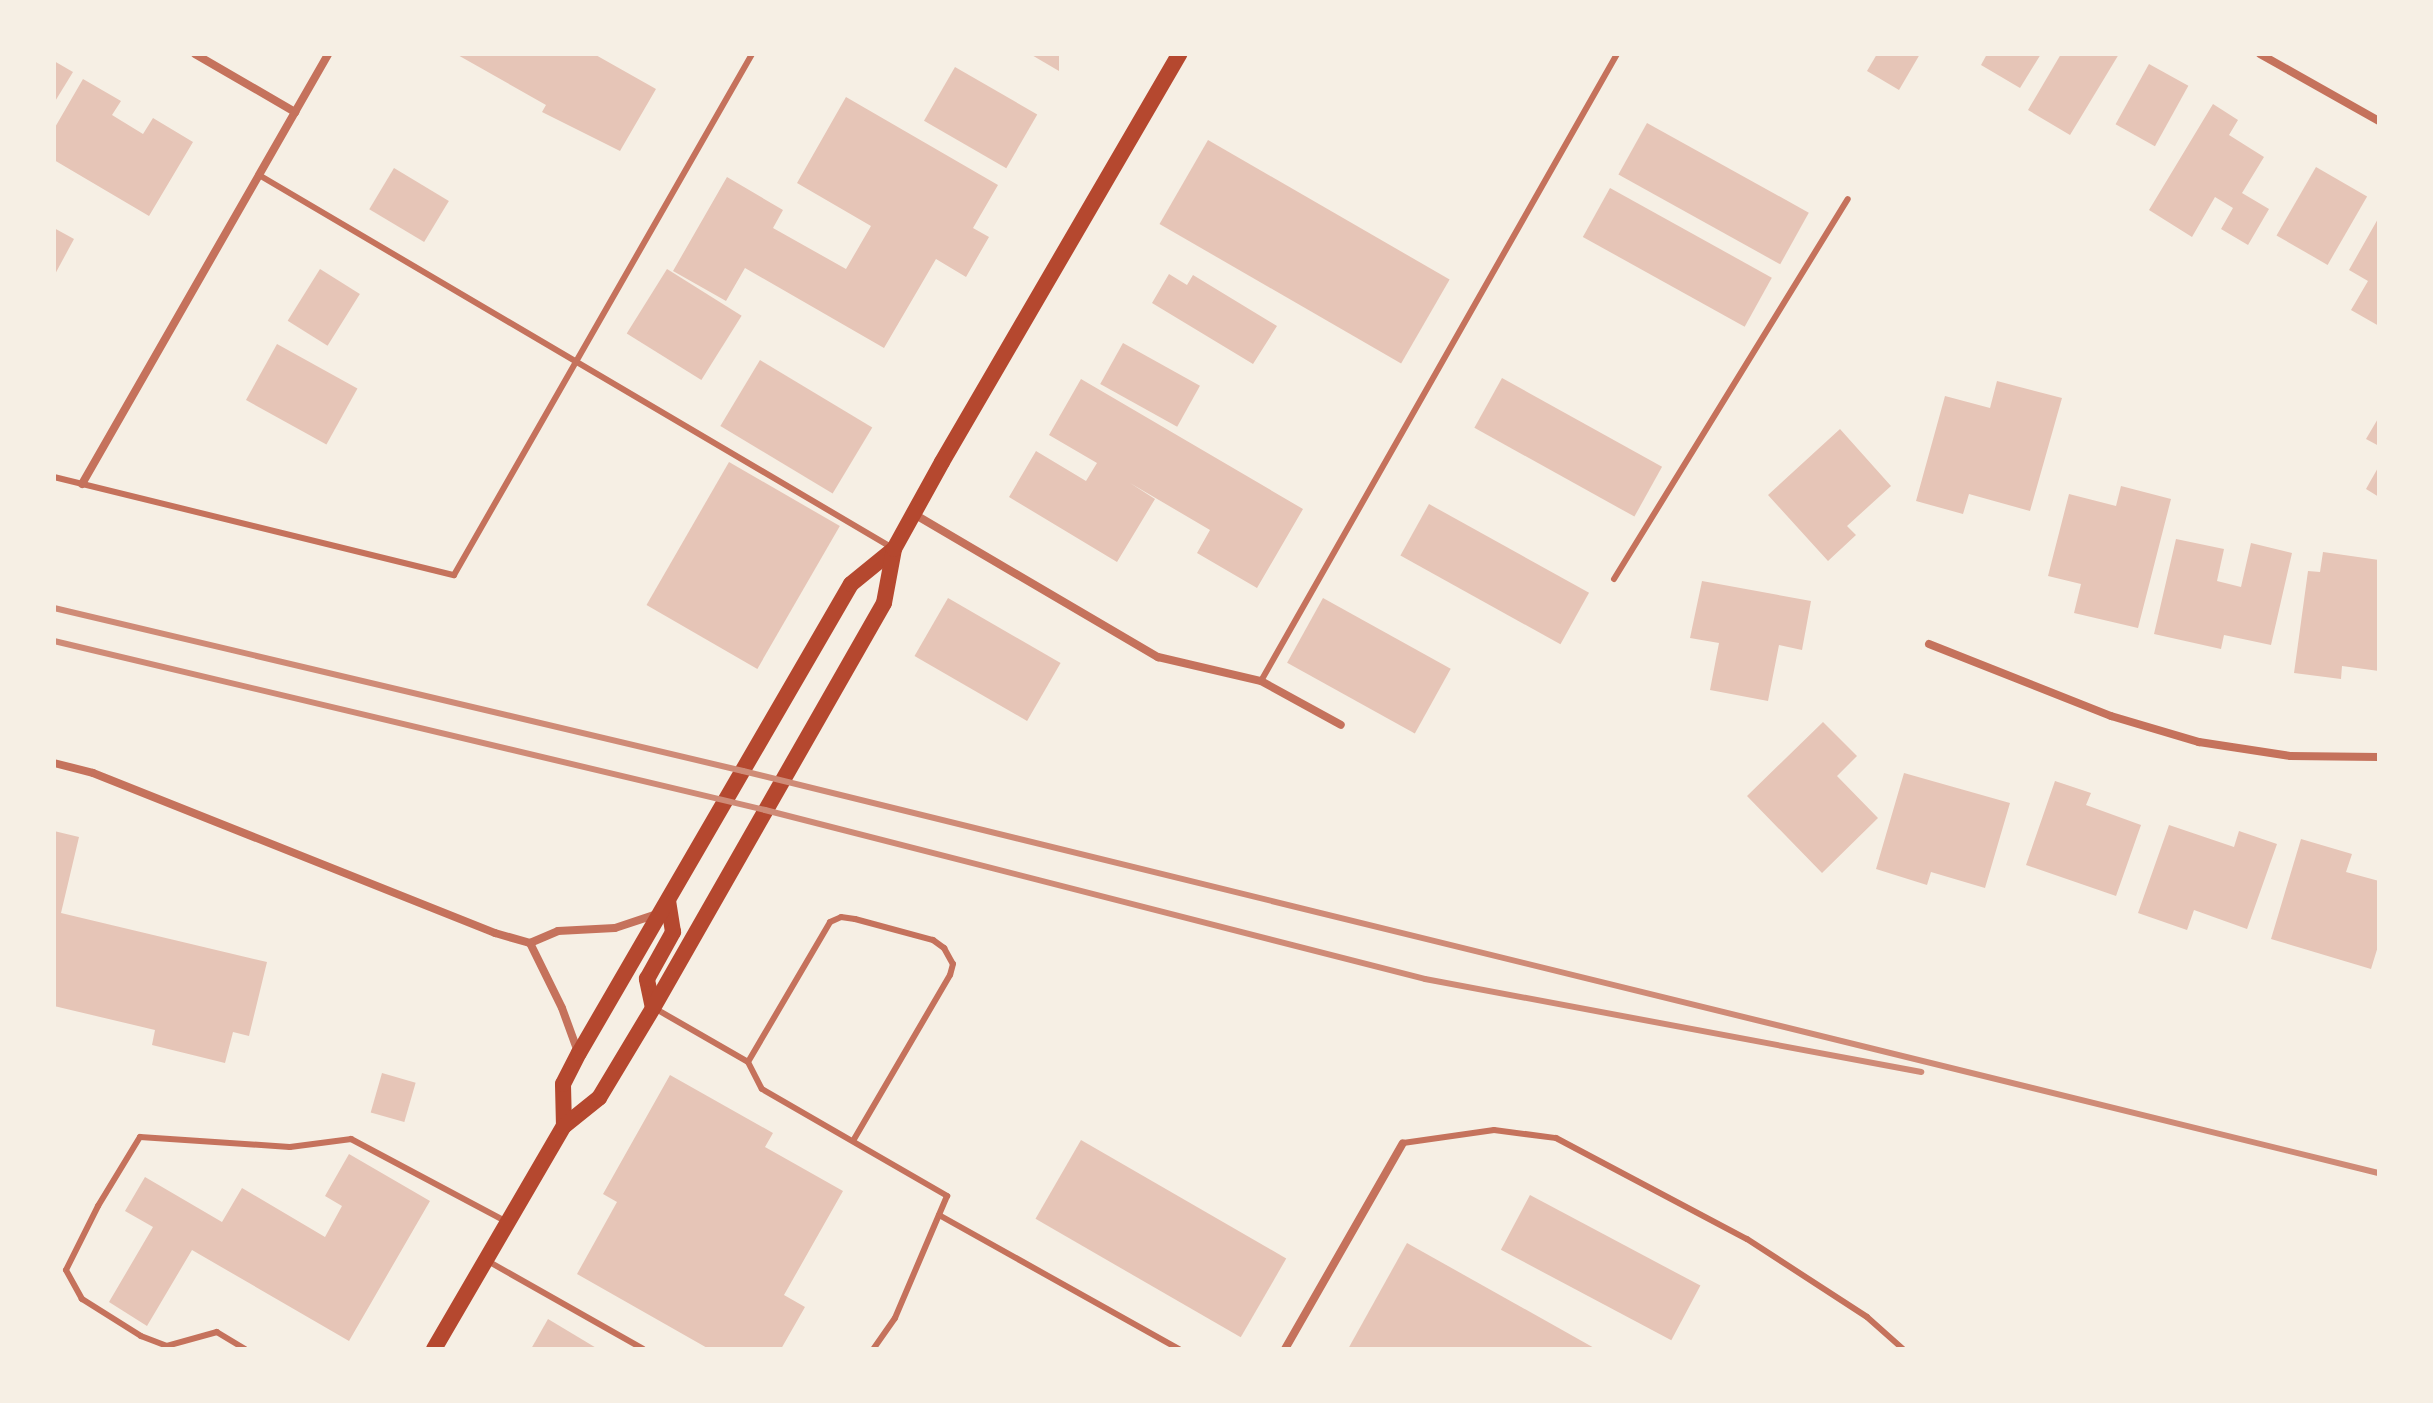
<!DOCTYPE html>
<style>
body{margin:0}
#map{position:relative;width:2433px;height:1403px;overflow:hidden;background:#f6efe4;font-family:"PT Serif",serif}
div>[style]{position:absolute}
.building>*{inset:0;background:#e6c5b7;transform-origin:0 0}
.service>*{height:6px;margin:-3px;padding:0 3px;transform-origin:3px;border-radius:3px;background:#c5725c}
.minor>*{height:8px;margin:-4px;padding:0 4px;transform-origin:4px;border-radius:4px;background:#c5725c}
.secondary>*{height:16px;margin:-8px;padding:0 8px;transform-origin:8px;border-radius:8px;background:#b5482f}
.rail>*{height:6px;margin:-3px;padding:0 3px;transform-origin:3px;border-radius:3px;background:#cf8b77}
span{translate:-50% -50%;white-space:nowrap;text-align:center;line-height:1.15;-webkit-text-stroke:6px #f6efe4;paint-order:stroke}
.frame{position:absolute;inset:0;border:56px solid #f6efe4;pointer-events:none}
</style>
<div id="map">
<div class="building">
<i style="clip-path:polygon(456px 54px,594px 54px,656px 89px,620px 151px,542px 112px,546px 105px)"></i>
<i style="clip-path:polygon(1030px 54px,1059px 54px,1059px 71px)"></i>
<i style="clip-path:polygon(1877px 54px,1920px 54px,1899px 90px,1867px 71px)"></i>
<i style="clip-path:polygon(1987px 54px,2041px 54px,2020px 88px,1981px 65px)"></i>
<i style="clip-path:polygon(2061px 54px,2119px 54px,2070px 135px,2028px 110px)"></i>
<i style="clip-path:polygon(54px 61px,73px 72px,54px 103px)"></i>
<i style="left:2149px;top:64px;width:45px;height:69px;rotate:29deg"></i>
<i style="left:955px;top:67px;width:95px;height:62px;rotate:30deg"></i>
<i style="clip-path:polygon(83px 79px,121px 101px,112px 115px,143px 134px,153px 118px,193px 142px,149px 216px,54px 160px,54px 129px)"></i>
<i style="clip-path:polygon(846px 97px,998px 185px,973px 228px,989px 237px,966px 277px,936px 259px,884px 348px,745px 268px,726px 301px,673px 271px,727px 177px,783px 210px,773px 228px,846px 269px,871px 226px,797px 183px)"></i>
<i style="clip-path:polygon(2213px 104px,2238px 120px,2229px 135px,2264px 157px,2242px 193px,2269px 209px,2248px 245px,2221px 229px,2233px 208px,2215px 197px,2192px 237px,2149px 210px)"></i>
<i style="left:1647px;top:123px;width:185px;height:59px;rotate:29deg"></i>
<i style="left:1208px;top:140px;width:279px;height:97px;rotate:30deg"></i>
<i style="left:2316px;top:167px;width:59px;height:79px;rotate:30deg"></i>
<i style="left:394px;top:168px;width:64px;height:48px;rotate:31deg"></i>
<i style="left:1610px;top:188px;width:185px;height:56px;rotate:29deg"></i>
<i style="clip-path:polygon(2379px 217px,2379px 326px,2351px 310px,2368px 281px,2349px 270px)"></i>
<i style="clip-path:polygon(54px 228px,74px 239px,54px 276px)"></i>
<i style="left:320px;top:269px;width:47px;height:61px;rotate:32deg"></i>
<i style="left:667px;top:269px;width:88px;height:76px;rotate:32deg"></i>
<i style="clip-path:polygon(1169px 274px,1187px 285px,1193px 275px,1277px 326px,1253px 364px,1152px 303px)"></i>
<i style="left:1123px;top:343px;width:88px;height:47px;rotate:29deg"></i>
<i style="left:277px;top:344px;width:92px;height:64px;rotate:29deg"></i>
<i style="left:760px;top:360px;width:131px;height:77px;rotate:31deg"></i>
<i style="left:1502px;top:378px;width:183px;height:57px;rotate:29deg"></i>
<i style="clip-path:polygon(1081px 379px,1303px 509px,1257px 588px,1197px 553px,1210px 530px,1130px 483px,1155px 499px,1117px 562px,1009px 497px,1036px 451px,1086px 481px,1097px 463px,1049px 435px)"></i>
<i style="clip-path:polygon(1997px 381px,2062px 398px,2030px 511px,1969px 494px,1963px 514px,1916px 501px,1945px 396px,1990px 408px)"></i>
<i style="clip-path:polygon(2379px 417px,2379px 446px,2366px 439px)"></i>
<i style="clip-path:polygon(1840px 429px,1891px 486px,1847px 526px,1856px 535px,1828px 561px,1768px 495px)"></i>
<i style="left:729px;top:462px;width:128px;height:165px;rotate:30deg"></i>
<i style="clip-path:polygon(2379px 466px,2379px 497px,2366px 489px)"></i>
<i style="clip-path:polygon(2121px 486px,2171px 499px,2138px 628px,2074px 613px,2081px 584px,2048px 576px,2069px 494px,2116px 506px)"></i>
<i style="left:1429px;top:504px;width:183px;height:59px;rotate:29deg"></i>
<i style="clip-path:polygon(2176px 539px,2224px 549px,2217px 581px,2241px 587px,2251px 543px,2292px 553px,2271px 645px,2224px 635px,2221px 649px,2154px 634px)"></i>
<i style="clip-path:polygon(2323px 552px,2379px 560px,2379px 671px,2342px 666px,2341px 679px,2294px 673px,2308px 571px,2320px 572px)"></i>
<i style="clip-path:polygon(1702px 581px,1811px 601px,1802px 650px,1779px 645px,1768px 701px,1710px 690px,1719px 643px,1690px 638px)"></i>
<i style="left:948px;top:598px;width:130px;height:67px;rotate:30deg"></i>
<i style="left:1323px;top:598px;width:146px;height:74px;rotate:29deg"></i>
<i style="clip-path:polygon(1823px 722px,1857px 756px,1837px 776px,1878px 818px,1822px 873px,1747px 796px)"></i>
<i style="clip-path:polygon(1904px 773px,2010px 803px,1985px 888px,1931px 872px,1927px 885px,1876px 869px)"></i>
<i style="clip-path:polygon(2055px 781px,2091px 793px,2086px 805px,2141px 825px,2116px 896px,2026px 865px)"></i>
<i style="clip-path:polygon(2169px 825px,2234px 847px,2239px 831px,2277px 844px,2247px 929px,2194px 910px,2187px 930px,2138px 913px)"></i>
<i style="clip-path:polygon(54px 831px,79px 837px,61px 913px,267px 962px,249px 1036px,233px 1032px,225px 1063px,152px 1045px,155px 1030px,54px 1006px)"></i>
<i style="clip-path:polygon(2301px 839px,2352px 854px,2346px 872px,2379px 881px,2379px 943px,2371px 969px,2271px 939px)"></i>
<i style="left:382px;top:1073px;width:35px;height:41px;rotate:16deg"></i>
<i style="clip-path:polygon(670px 1075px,773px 1133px,765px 1147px,843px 1191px,784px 1295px,805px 1307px,781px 1349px,709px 1349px,577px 1274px,617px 1202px,603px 1194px)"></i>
<i style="left:1081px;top:1140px;width:237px;height:91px;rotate:30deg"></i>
<i style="clip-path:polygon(349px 1154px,430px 1201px,349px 1341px,192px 1250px,147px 1326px,109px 1302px,153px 1227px,125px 1211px,145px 1177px,222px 1222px,242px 1188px,325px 1237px,342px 1206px,325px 1196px)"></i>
<i style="left:1530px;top:1195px;width:193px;height:62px;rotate:28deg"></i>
<i style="clip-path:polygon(1407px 1243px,1596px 1349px,1348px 1349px)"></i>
<i style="clip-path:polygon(548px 1319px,598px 1349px,531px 1349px)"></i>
</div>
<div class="service">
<i style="left:259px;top:175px;width:733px;rotate:30.48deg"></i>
<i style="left:54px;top:477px;width:412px;rotate:13.8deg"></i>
<i style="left:454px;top:575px;width:600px;rotate:-60.23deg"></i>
<i style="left:1614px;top:579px;width:446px;rotate:-58.4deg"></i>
<i style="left:1261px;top:681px;width:721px;rotate:-60.41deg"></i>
<i style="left:656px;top:1009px;width:106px;rotate:29.9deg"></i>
<i style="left:748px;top:1062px;width:30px;rotate:63deg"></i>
<i style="left:762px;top:1089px;width:214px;rotate:30deg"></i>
<i style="left:947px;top:1196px;width:133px;rotate:113.1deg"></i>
<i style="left:895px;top:1318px;width:38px;rotate:125deg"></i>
<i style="left:748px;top:1062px;width:162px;rotate:-59.6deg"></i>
<i style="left:830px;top:922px;width:12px;rotate:-24deg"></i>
<i style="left:841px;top:917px;width:14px;rotate:8deg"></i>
<i style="left:855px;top:919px;width:81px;rotate:15.1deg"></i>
<i style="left:933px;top:940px;width:14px;rotate:36deg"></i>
<i style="left:944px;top:948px;width:18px;rotate:61deg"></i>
<i style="left:953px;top:964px;width:11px;rotate:105deg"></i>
<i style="left:950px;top:975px;width:192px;rotate:120.3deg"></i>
<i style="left:1403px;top:1143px;width:92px;rotate:-8.1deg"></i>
<i style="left:1494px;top:1130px;width:63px;rotate:7.4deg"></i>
<i style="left:1556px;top:1138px;width:216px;rotate:27.9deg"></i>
<i style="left:1747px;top:1239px;width:143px;rotate:33deg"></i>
<i style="left:1867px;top:1317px;width:48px;rotate:41.6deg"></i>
<i style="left:939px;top:1215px;width:275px;rotate:29.2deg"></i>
<i style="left:486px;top:1260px;width:180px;rotate:29.5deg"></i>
<i style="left:245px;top:1349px;width:33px;rotate:-149deg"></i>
<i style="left:217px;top:1332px;width:52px;rotate:164.4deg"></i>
<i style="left:167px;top:1346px;width:28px;rotate:-159deg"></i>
<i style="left:141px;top:1336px;width:70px;rotate:-147.9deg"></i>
<i style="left:82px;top:1299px;width:33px;rotate:-119deg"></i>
<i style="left:66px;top:1270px;width:72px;rotate:-63.4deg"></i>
<i style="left:98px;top:1206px;width:81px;rotate:-58.7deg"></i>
<i style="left:140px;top:1137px;width:150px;rotate:3.8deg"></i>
<i style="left:290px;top:1147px;width:62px;rotate:-7.5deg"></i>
<i style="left:351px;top:1139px;width:177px;rotate:28deg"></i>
</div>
<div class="minor">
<i style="left:195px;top:54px;width:116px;rotate:30.1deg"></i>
<i style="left:2260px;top:54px;width:137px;rotate:29.4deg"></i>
<i style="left:82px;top:484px;width:495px;rotate:-60.2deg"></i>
<i style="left:914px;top:514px;width:283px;rotate:30.4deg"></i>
<i style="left:1158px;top:657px;width:106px;rotate:13.1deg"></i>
<i style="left:1261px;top:681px;width:91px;rotate:28.8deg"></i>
<i style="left:1929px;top:644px;width:196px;rotate:21.6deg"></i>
<i style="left:2111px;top:716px;width:92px;rotate:16.5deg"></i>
<i style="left:2199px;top:742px;width:92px;rotate:8.7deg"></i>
<i style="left:2290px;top:756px;width:89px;rotate:0.6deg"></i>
<i style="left:54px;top:763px;width:40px;rotate:14.4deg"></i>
<i style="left:93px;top:773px;width:433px;rotate:21.7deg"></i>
<i style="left:495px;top:933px;width:36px;rotate:16deg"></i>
<i style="left:530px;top:943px;width:30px;rotate:-23deg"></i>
<i style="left:558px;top:931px;width:57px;rotate:-3deg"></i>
<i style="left:615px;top:928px;width:44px;rotate:-18.4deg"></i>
<i style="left:530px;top:943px;width:72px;rotate:63.8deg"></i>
<i style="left:562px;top:1008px;width:47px;rotate:70deg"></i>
<i style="left:1285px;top:1349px;width:237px;rotate:-60.2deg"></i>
</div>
<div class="secondary">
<i style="left:653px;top:1008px;width:30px;rotate:-102deg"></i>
<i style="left:647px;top:979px;width:54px;rotate:-61deg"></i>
<i style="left:673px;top:932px;width:31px;rotate:-99deg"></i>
<i style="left:564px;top:1126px;width:42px;rotate:-91.4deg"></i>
<i style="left:563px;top:1084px;width:35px;rotate:-63deg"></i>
<i style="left:579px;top:1053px;width:542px;rotate:-59.89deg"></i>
<i style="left:851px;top:584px;width:55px;rotate:-39.1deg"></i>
<i style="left:434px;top:1349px;width:258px;rotate:-59.8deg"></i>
<i style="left:564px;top:1126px;width:45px;rotate:-38.7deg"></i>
<i style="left:599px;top:1098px;width:105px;rotate:-59deg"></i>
<i style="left:653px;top:1008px;width:466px;rotate:-60.3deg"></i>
<i style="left:884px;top:603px;width:55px;rotate:-79.5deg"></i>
<i style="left:894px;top:549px;width:99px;rotate:-61.1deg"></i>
<i style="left:942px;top:462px;width:472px;rotate:-59.8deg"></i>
</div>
<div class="rail">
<i style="left:54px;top:608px;width:708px;rotate:13.31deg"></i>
<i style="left:743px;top:771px;width:1685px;rotate:13.81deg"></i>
<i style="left:54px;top:641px;width:731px;rotate:13.37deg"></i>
<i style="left:765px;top:810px;width:681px;rotate:14.36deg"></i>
<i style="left:1425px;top:979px;width:505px;rotate:10.62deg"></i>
</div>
<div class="frame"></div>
</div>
